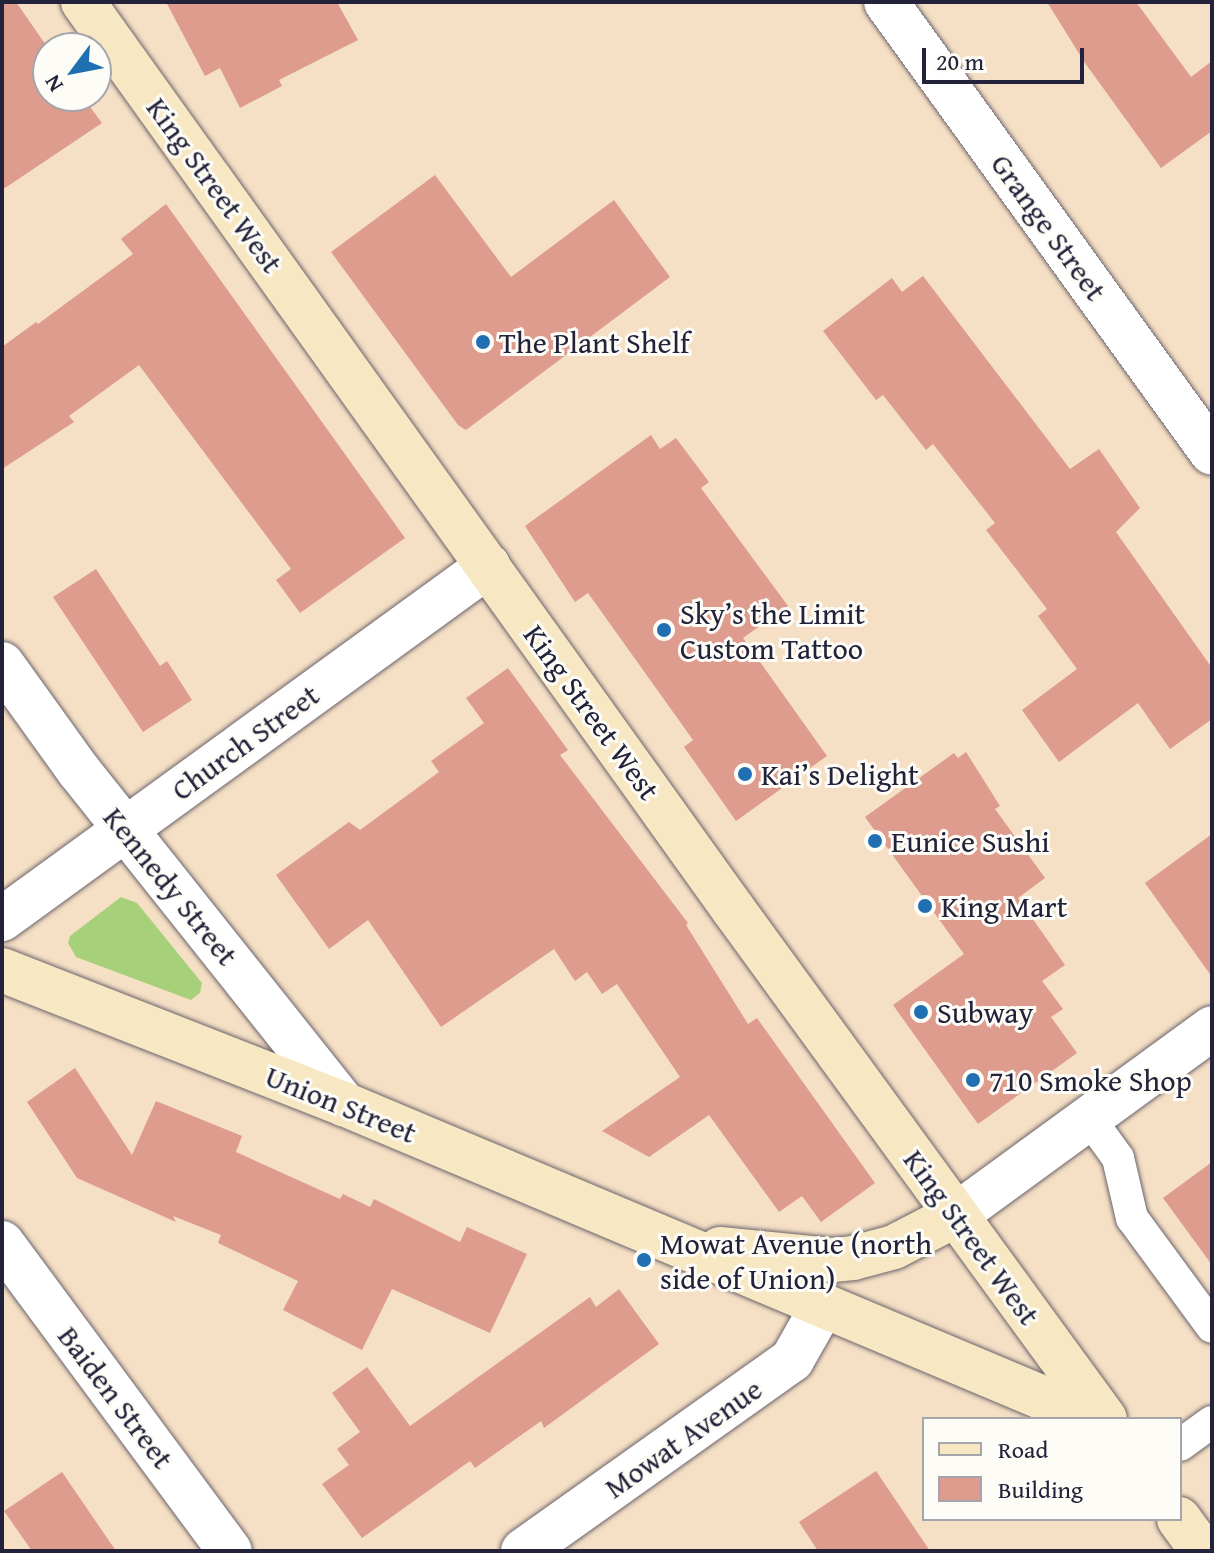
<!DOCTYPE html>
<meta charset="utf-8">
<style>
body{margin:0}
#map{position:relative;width:1214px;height:1553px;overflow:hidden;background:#f5dfc5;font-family:"Gentium Book Plus",serif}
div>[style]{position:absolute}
.green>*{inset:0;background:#a7d07b}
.building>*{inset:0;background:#dd9c8e}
.roads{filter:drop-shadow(0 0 2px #6c646b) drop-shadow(0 0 2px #6c646b)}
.lane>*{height:32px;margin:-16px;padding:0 16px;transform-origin:16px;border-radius:16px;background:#fff}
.street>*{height:44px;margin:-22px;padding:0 22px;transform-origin:22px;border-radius:22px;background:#fff}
.secondary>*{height:44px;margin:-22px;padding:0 22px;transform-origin:22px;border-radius:22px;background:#f7e8c3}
.dots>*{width:22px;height:22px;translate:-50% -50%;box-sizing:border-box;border:4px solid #fdfcf7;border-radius:50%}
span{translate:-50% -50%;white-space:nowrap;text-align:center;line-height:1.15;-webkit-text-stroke:6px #fdfcf7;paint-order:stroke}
.street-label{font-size:30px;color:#22223b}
.poi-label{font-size:30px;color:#22223b}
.left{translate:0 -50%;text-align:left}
.frame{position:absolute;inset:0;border:4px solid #22223b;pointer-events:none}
.legend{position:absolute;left:922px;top:1417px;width:260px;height:104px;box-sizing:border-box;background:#fdfcf7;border:2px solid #a5a5ac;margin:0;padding:10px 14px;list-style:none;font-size:24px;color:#22223b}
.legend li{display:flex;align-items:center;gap:16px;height:40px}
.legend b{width:40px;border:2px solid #a5a5ac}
.north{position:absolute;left:32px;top:32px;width:80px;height:80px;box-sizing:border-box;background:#fdfcf7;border:2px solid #a5a5ac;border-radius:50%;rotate:238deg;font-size:22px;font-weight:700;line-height:32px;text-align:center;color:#22223b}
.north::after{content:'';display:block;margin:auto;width:28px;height:36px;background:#1f6fb2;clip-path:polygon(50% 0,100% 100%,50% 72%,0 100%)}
.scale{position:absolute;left:922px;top:48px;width:162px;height:36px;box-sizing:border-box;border:4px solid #22223b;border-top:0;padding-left:10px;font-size:24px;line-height:28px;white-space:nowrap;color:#22223b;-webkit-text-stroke:6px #fdfcf7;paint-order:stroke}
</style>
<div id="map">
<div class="green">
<i style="clip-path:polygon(121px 897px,137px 903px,202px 983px,200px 993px,191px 1000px,76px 957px,68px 943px,70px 936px)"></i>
</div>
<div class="building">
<i style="clip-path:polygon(2px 2px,16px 2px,48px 48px,48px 96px,82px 96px,102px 123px,2px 190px)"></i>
<i style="clip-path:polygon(166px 2px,337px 2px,358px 40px,279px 80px,282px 86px,240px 108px,220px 68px,205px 76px)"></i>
<i style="clip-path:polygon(1047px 2px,1136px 2px,1191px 77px,1212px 61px,1212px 131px,1161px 168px,1085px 63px)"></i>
<i style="clip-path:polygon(435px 175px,511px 277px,614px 200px,670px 277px,466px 430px,458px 425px,331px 252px)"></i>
<i style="clip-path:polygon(166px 204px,405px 538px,300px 613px,276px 580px,291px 569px,139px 365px,69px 416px,74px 422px,2px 469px,2px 347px,36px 322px,38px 324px,133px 254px,121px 239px)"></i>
<i style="clip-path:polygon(923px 276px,1070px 469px,1099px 449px,1140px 508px,1116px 532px,1212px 668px,1212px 719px,1170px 749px,1138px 703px,1059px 762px,1022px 710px,1077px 669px,1038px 616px,1047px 609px,986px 530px,995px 523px,933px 444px,926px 450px,883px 395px,876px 400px,823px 331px,892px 278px,902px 292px)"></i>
<i style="clip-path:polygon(651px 435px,660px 449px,676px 438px,709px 482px,701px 488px,788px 606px,743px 638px,827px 756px,736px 821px,684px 747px,693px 740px,588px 593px,575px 602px,525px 526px)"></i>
<i style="clip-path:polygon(96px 569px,160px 666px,167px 661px,192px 700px,143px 732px,53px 597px)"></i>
<i style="clip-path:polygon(508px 668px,568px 750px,560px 755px,688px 923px,686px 925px,748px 1024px,757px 1018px,875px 1183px,821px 1222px,802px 1196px,779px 1212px,709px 1115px,649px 1157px,602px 1131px,680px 1077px,617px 984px,602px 994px,587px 972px,575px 981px,554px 949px,441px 1027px,368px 920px,329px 949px,276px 875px,349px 822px,360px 830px,439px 772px,431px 761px,484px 723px,466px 698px)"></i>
<i style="clip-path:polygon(966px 752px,1000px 806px,995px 809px,1045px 878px,1018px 898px,1065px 965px,1042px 981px,1063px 1009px,1051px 1017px,1077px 1053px,978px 1124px,893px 1005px,964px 954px,865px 817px,954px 753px,958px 758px)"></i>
<i style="clip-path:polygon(1212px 834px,1212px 977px,1145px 883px)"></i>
<i style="clip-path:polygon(75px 1068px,132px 1155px,156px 1101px,242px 1136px,236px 1152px,340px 1199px,343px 1194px,370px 1207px,374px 1199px,460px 1242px,467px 1227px,527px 1254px,490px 1333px,392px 1289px,362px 1350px,283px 1310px,298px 1281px,218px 1243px,221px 1235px,173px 1216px,176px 1222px,77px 1178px,27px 1102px)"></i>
<i style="clip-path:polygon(1212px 1162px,1212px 1265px,1163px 1198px)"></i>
<i style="clip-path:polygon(619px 1289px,659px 1344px,544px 1428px,541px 1421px,475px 1468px,470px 1461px,362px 1538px,322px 1484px,349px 1465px,337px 1449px,360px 1432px,332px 1393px,367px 1367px,410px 1426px,590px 1297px,596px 1307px)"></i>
<i style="clip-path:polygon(876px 1471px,930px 1551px,818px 1551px,799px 1522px)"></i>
<i style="clip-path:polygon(62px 1472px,116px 1551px,32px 1551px,4px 1511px)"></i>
</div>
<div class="roads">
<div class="lane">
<i style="left:1089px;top:1118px;width:49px;rotate:54.1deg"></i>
<i style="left:1118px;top:1158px;width:62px;rotate:76.9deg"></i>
<i style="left:1132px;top:1218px;width:135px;rotate:53.7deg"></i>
<i style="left:1180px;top:1445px;width:39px;rotate:-36deg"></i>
</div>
<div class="street">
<i style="left:886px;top:2px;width:556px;rotate:54.14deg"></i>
<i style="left:2px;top:664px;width:132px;rotate:54.3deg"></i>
<i style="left:79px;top:771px;width:426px;rotate:51.5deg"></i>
<i style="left:2px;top:919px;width:601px;rotate:-35.99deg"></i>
<i style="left:956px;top:1215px;width:317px;rotate:-36.1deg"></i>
<i style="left:2px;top:1243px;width:383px;rotate:53.5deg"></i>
<i style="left:523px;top:1551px;width:330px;rotate:-35.4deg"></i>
<i style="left:792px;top:1360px;width:61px;rotate:-60.5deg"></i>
</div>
<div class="secondary">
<i style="left:83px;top:2px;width:1116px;rotate:54.37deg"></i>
<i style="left:733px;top:909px;width:631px;rotate:53.89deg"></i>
<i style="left:2px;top:970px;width:367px;rotate:21.4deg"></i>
<i style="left:344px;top:1104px;width:813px;rotate:22.81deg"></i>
<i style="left:720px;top:1249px;width:113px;rotate:5.6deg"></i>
<i style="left:832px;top:1260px;width:21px;rotate:-5deg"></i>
<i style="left:853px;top:1258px;width:42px;rotate:-15deg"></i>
<i style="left:894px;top:1247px;width:70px;rotate:-27.3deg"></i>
<i style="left:1179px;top:1519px;width:39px;rotate:54deg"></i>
</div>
</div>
<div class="dots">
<i style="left:483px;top:342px;background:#1f6fb2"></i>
<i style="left:664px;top:630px;background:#1f6fb2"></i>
<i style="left:745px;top:774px;background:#1f6fb2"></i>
<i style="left:875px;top:841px;background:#1f6fb2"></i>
<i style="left:925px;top:906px;background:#1f6fb2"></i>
<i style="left:921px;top:1012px;background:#1f6fb2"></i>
<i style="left:973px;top:1080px;background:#1f6fb2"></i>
<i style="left:644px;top:1260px;background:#1f6fb2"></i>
</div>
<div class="street-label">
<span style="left:215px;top:185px;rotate:54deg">King Street West</span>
<span style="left:1049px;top:227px;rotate:54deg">Grange Street</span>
<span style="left:592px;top:712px;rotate:54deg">King Street West</span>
<span style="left:245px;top:742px;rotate:-36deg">Church Street</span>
<span style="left:171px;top:886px;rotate:51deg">Kennedy Street</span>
<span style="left:341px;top:1104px;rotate:22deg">Union Street</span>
<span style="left:972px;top:1237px;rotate:54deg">King Street West</span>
<span style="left:116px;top:1397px;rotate:53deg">Baiden Street</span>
<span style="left:683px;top:1438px;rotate:-35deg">Mowat Avenue</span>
</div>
<div class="poi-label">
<span class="left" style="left:499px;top:342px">The Plant Shelf</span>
<span class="left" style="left:680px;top:630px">Sky’s the Limit<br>Custom Tattoo</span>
<span class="left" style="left:761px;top:774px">Kai’s Delight</span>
<span class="left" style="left:891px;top:841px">Eunice Sushi</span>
<span class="left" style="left:941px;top:906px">King Mart</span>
<span class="left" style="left:937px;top:1012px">Subway</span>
<span class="left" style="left:989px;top:1080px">710 Smoke Shop</span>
<span class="left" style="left:660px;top:1260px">Mowat Avenue (north<br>side of Union)</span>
</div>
<div class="frame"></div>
<ul class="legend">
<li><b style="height:10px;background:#f7e8c3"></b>Road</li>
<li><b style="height:22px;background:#dd9c8e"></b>Building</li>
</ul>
<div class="north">N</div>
<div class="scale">20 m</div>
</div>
